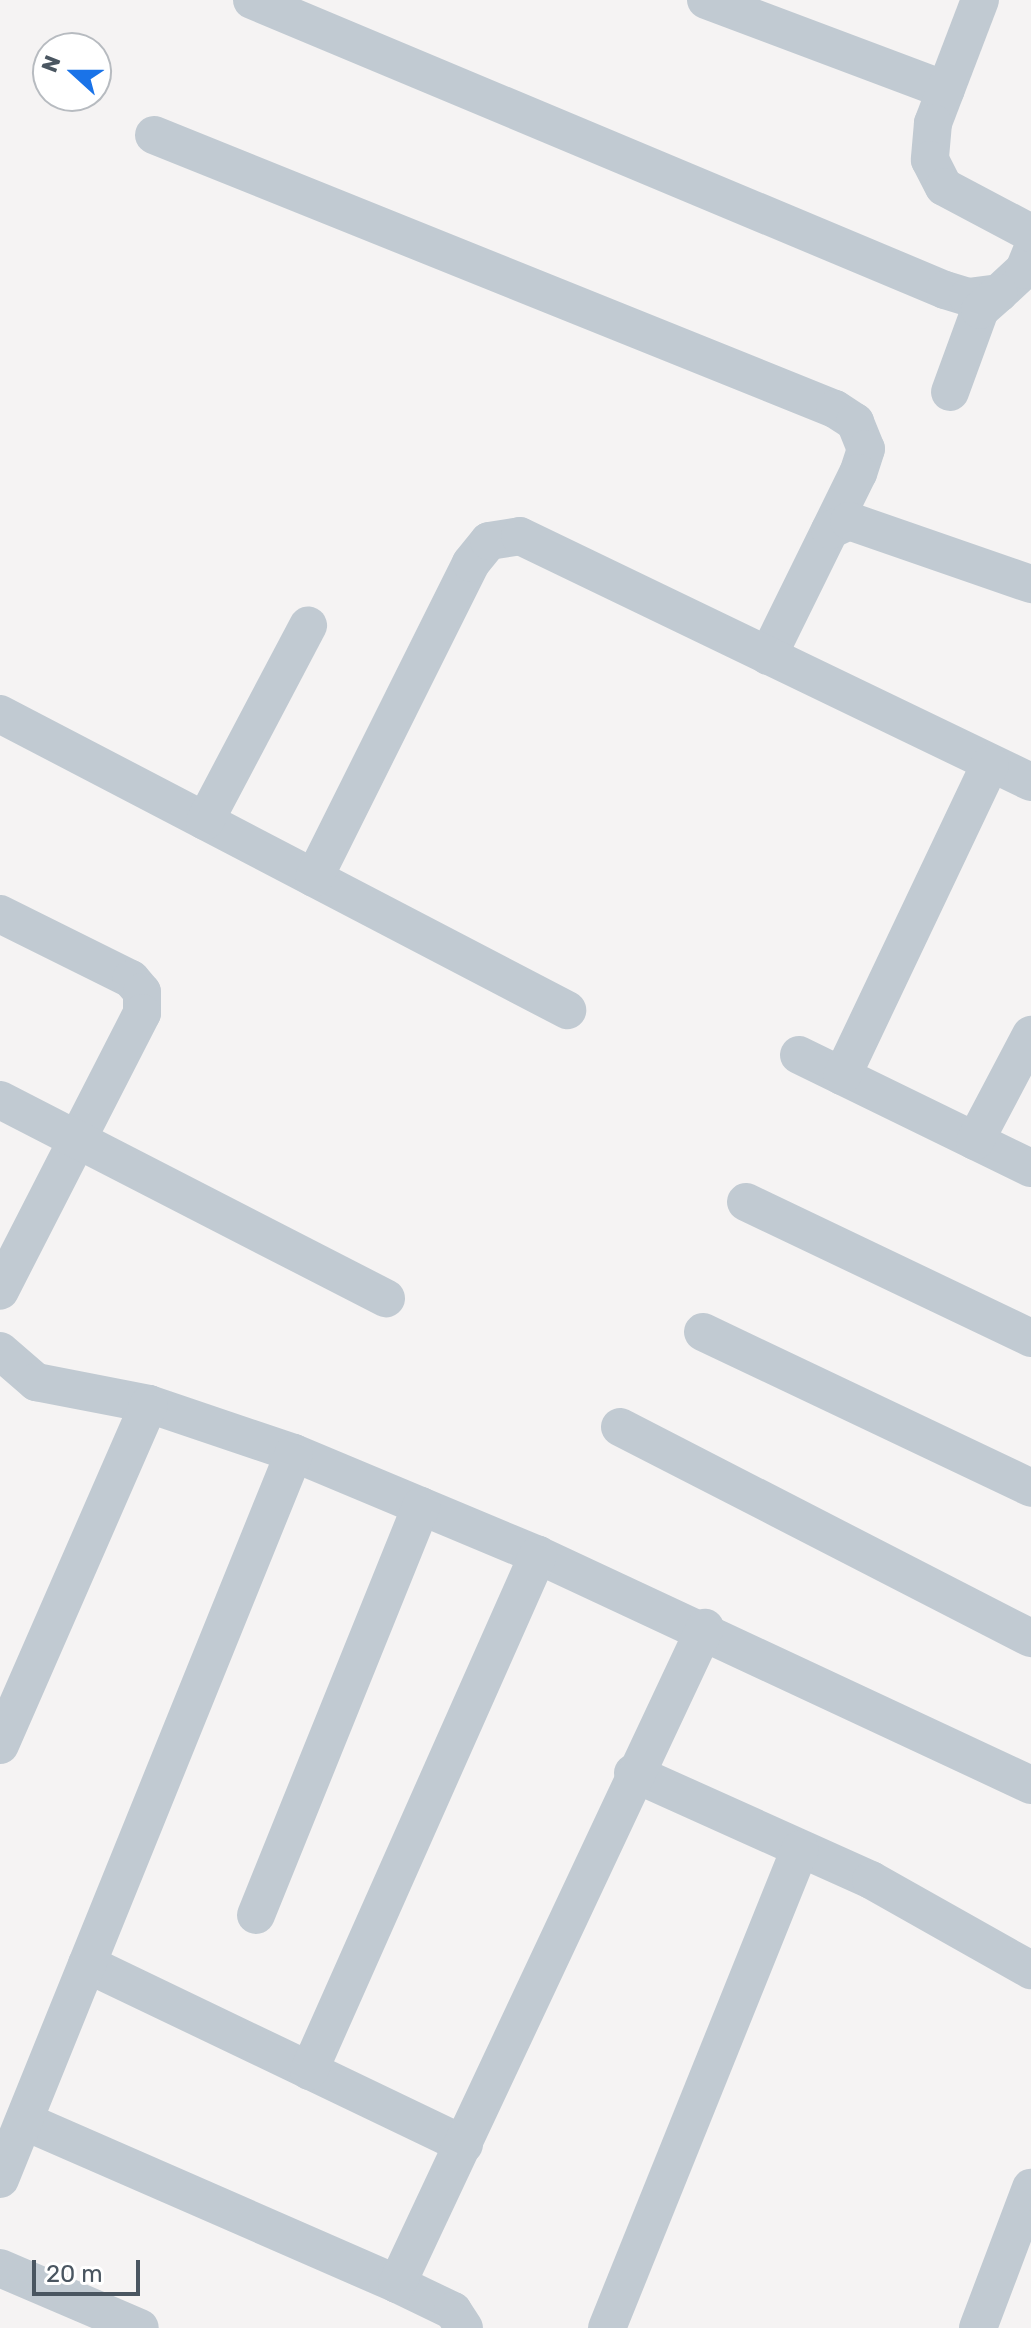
<!DOCTYPE html>
<style>
body{margin:0}
#map{position:relative;width:1031px;height:2328px;overflow:hidden;background:#f5f3f3;font-family:Rubik,sans-serif}
div>[style]{position:absolute}
.street>*{height:38px;margin:-19px;padding:0 19px;transform-origin:19px;border-radius:19px;background:#c1cad2}
span{translate:-50% -50%;white-space:nowrap;text-align:center;line-height:1.15;-webkit-text-stroke:6px #fff;paint-order:stroke}
.north{position:absolute;left:32px;top:32px;width:80px;height:80px;box-sizing:border-box;background:#fff;border:2px solid #b7bbc0;border-radius:50%;rotate:291deg;font-size:22px;font-weight:700;line-height:32px;text-align:center;color:#4a5661}
.north::after{content:'';display:block;margin:auto;width:28px;height:36px;background:#1a73e8;clip-path:polygon(50% 0,100% 100%,50% 72%,0 100%)}
.scale{position:absolute;left:32px;top:2260px;width:108px;height:36px;box-sizing:border-box;border:4px solid #4a5661;border-top:0;padding-left:10px;font-size:24px;line-height:28px;white-space:nowrap;color:#4a5661;-webkit-text-stroke:6px #fff;paint-order:stroke}
</style>
<div id="map">
<div class="street">
<i style="left:252px;top:0;width:751px;rotate:22.71deg"></i>
<i style="left:945px;top:290px;width:24px;rotate:17deg"></i>
<i style="left:968px;top:297px;width:31px;rotate:-7deg"></i>
<i style="left:999px;top:293px;width:34px;rotate:-43deg"></i>
<i style="left:1024px;top:270px;width:18px;rotate:-68deg"></i>
<i style="left:706px;top:0;width:256px;rotate:20.6deg"></i>
<i style="left:980px;top:0;width:132px;rotate:110.9deg"></i>
<i style="left:933px;top:123px;width:37px;rotate:95deg"></i>
<i style="left:930px;top:160px;width:30px;rotate:63deg"></i>
<i style="left:944px;top:187px;width:98px;rotate:27.9deg"></i>
<i style="left:154px;top:135px;width:734px;rotate:21.92deg"></i>
<i style="left:835px;top:409px;width:24px;rotate:33deg"></i>
<i style="left:855px;top:422px;width:29px;rotate:68deg"></i>
<i style="left:866px;top:449px;width:25px;rotate:108deg"></i>
<i style="left:858px;top:473px;width:204px;rotate:116.2deg"></i>
<i style="left:950px;top:392px;width:87px;rotate:-69.9deg"></i>
<i style="left:980px;top:310px;width:25px;rotate:-42deg"></i>
<i style="left:830px;top:530px;width:21px;rotate:-25deg"></i>
<i style="left:849px;top:521px;width:193px;rotate:19.1deg"></i>
<i style="left:0;top:714px;width:640px;rotate:27.57deg"></i>
<i style="left:205px;top:821px;width:221px;rotate:-62.2deg"></i>
<i style="left:314px;top:878px;width:352px;rotate:-63.5deg"></i>
<i style="left:471px;top:563px;width:28px;rotate:-51deg"></i>
<i style="left:489px;top:541px;width:31px;rotate:-9deg"></i>
<i style="left:520px;top:536px;width:567px;rotate:25.71deg"></i>
<i style="left:0;top:914px;width:146px;rotate:26.4deg"></i>
<i style="left:131px;top:979px;width:17px;rotate:50deg"></i>
<i style="left:142px;top:992px;width:21px;rotate:90deg"></i>
<i style="left:142px;top:1013px;width:312px;rotate:117.1deg"></i>
<i style="left:799px;top:1055px;width:258px;rotate:26deg"></i>
<i style="left:842px;top:1076px;width:345px;rotate:-64.6deg"></i>
<i style="left:0;top:1100px;width:434px;rotate:27.2deg"></i>
<i style="left:975px;top:1141px;width:120px;rotate:-62.2deg"></i>
<i style="left:746px;top:1202px;width:316px;rotate:25.5deg"></i>
<i style="left:703px;top:1332px;width:363px;rotate:25.4deg"></i>
<i style="left:0;top:1351px;width:48px;rotate:40.7deg"></i>
<i style="left:36px;top:1382px;width:115px;rotate:11deg"></i>
<i style="left:149px;top:1404px;width:153px;rotate:18.7deg"></i>
<i style="left:294px;top:1453px;width:264px;rotate:22.7deg"></i>
<i style="left:538px;top:1555px;width:544px;rotate:25.01deg"></i>
<i style="left:620px;top:1427px;width:462px;rotate:27.2deg"></i>
<i style="left:0;top:1745px;width:372px;rotate:-66.4deg"></i>
<i style="left:633px;top:1773px;width:261px;rotate:24.2deg"></i>
<i style="left:871px;top:1880px;width:184px;rotate:29.4deg"></i>
<i style="left:256px;top:1915px;width:441px;rotate:-68deg"></i>
<i style="left:87px;top:1964px;width:418px;rotate:25.6deg"></i>
<i style="left:309px;top:2071px;width:565px;rotate:-66.07deg"></i>
<i style="left:24px;top:2121px;width:407px;rotate:23.6deg"></i>
<i style="left:397px;top:2284px;width:62px;rotate:25.7deg"></i>
<i style="left:453px;top:2311px;width:20px;rotate:57deg"></i>
<i style="left:0;top:2179px;width:783px;rotate:-67.95deg"></i>
<i style="left:0;top:2268px;width:152px;rotate:23.2deg"></i>
<i style="left:397px;top:2284px;width:725px;rotate:-64.85deg"></i>
<i style="left:607px;top:2328px;width:516px;rotate:-68.05deg"></i>
<i style="left:978px;top:2328px;width:150px;rotate:-69.3deg"></i>
</div>
<div class="north">N</div>
<div class="scale">20 m</div>
</div>
